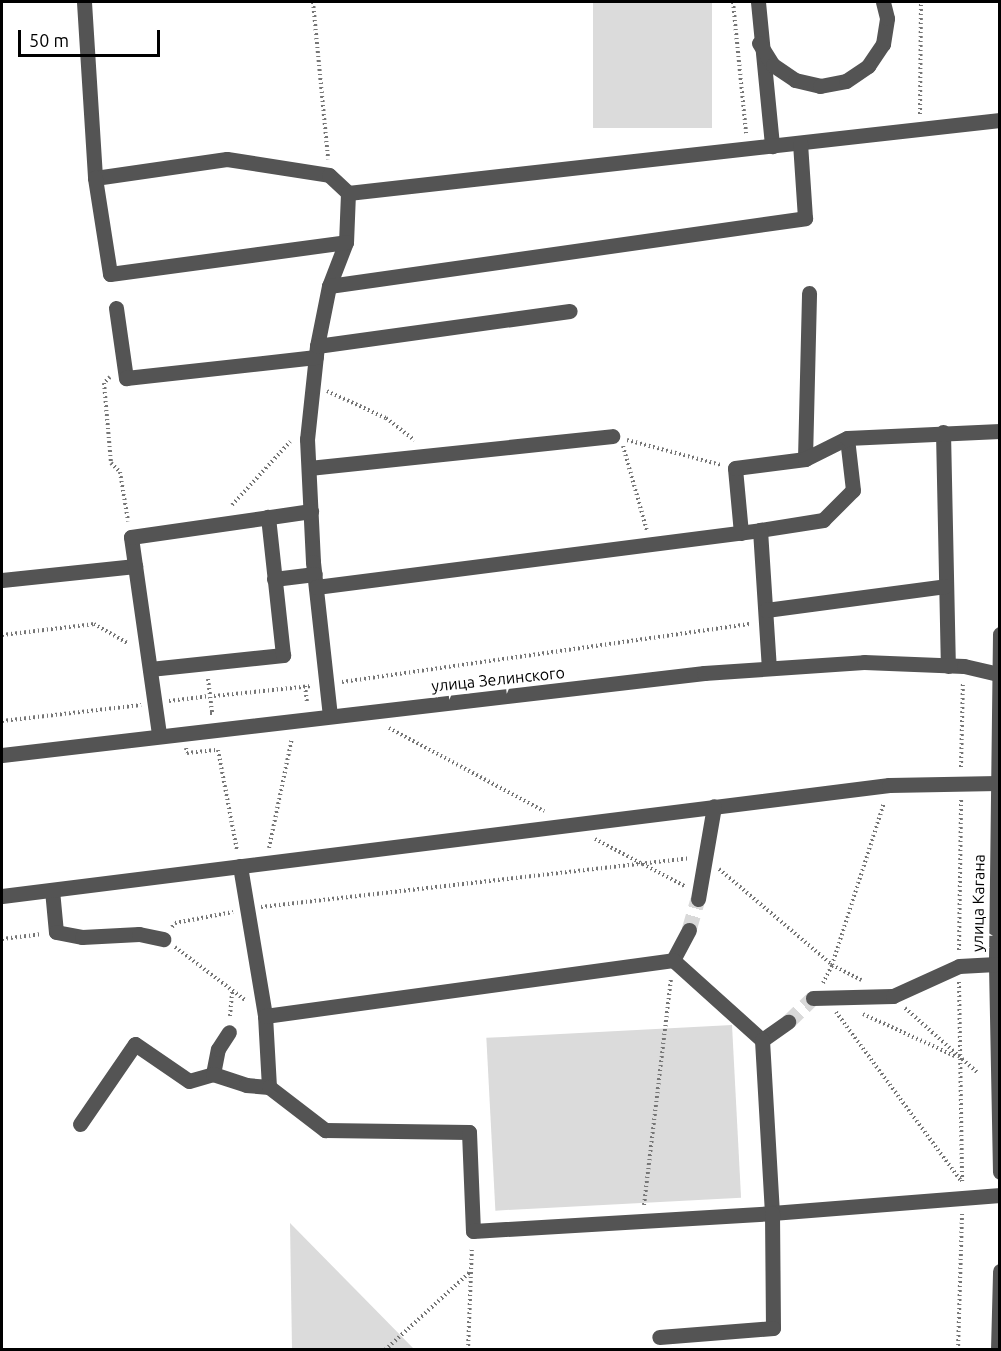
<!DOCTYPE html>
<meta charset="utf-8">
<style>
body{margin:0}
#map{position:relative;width:1001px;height:1351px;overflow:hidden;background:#fff;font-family:Ubuntu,sans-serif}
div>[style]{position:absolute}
.green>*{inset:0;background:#dbdbdb;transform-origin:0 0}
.minor-tunnel>*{height:15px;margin-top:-7.5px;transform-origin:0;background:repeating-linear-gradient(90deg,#d9d9d9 0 15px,transparent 0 23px)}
.path>*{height:4px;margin-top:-2px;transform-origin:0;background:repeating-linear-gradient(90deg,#767676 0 1.5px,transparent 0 4.5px)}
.minor>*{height:15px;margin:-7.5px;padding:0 7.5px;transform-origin:7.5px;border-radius:7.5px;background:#545454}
span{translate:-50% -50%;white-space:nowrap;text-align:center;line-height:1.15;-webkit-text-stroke:6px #fff;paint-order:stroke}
.street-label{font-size:16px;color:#000}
.frame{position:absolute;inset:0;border:3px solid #000;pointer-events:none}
.scale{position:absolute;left:18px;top:30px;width:142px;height:27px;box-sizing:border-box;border:3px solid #000;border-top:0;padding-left:8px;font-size:18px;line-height:21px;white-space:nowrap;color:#000;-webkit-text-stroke:4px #fff;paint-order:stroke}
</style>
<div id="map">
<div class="green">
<i style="left:593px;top:2px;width:119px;height:126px"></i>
<i style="left:732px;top:1025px;width:173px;height:246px;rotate:87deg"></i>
<i style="clip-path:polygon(290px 1223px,414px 1349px,292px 1349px)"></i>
</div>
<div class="minor-tunnel">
<i style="left:689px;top:930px;width:32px;rotate:-74deg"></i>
<i style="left:788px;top:1022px;width:35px;rotate:-44deg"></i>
</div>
<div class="path">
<i style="left:313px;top:2px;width:158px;rotate:84.5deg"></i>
<i style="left:733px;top:2px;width:132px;rotate:84.3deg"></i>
<i style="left:920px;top:114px;width:112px;rotate:-89.5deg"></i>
<i style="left:110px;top:377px;width:8px;rotate:135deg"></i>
<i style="left:104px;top:383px;width:80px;rotate:85deg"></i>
<i style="left:111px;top:463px;width:13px;rotate:45deg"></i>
<i style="left:120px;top:472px;width:50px;rotate:80.7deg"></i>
<i style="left:327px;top:391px;width:65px;rotate:24.6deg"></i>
<i style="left:386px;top:418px;width:36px;rotate:38deg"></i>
<i style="left:627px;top:440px;width:97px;rotate:14.9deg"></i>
<i style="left:623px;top:446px;width:88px;rotate:74.2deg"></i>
<i style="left:232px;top:505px;width:86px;rotate:-47.4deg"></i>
<i style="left:2px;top:635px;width:93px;rotate:-6.8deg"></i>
<i style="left:94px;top:624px;width:40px;rotate:29.7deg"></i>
<i style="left:208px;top:679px;width:34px;rotate:83deg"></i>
<i style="left:212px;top:713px;width:3px;rotate:180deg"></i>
<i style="left:342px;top:682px;width:413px;rotate:-8.1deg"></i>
<i style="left:305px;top:686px;width:17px;rotate:83deg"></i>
<i style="left:214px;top:696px;width:98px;rotate:-5.9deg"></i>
<i style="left:169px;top:701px;width:39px;rotate:-7deg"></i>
<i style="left:2px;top:721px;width:140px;rotate:-6.6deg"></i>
<i style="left:389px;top:728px;width:176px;rotate:28.2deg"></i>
<i style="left:186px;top:748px;width:5px;rotate:79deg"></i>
<i style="left:187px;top:753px;width:31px;rotate:-6deg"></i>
<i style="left:218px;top:750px;width:103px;rotate:79.3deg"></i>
<i style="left:961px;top:767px;width:85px;rotate:-88.7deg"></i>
<i style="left:595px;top:839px;width:101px;rotate:27.8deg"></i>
<i style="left:269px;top:848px;width:112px;rotate:-78.2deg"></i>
<i style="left:719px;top:869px;width:148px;rotate:40.3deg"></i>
<i style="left:832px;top:965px;width:33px;rotate:27deg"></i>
<i style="left:261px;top:907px;width:431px;rotate:-6.5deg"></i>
<i style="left:172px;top:927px;width:5px;rotate:-53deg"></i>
<i style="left:175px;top:923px;width:59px;rotate:-10.7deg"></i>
<i style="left:2px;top:939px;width:39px;rotate:-7deg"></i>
<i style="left:175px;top:947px;width:88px;rotate:37.1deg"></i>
<i style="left:959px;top:950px;width:151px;rotate:-89.2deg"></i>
<i style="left:959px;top:982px;width:202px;rotate:89.1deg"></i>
<i style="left:823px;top:983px;width:20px;rotate:-63deg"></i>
<i style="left:832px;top:965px;width:170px;rotate:-72.2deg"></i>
<i style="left:905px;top:1008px;width:98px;rotate:41.7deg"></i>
<i style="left:836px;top:1012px;width:210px;rotate:53.5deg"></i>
<i style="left:863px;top:1014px;width:103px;rotate:24.6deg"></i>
<i style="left:230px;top:1016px;width:25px;rotate:-85deg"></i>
<i style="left:644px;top:1205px;width:227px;rotate:-83.2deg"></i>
<i style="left:385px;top:1350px;width:115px;rotate:-42.5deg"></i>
<i style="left:468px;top:1350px;width:103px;rotate:-87.8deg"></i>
<i style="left:958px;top:1350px;width:137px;rotate:-88.3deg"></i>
</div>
<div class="minor">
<i style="left:84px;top:2px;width:176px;rotate:86.4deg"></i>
<i style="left:95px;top:178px;width:133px;rotate:-8.2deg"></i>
<i style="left:227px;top:159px;width:103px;rotate:8.9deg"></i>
<i style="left:329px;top:175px;width:26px;rotate:43deg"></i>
<i style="left:348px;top:193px;width:49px;rotate:92.3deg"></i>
<i style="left:346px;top:242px;width:47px;rotate:111.1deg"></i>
<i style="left:329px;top:286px;width:61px;rotate:101.3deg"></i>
<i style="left:317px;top:346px;width:94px;rotate:96.1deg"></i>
<i style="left:307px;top:439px;width:123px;rotate:87.2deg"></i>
<i style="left:313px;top:562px;width:155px;rotate:83.7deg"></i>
<i style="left:758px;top:2px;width:145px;rotate:84.4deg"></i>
<i style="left:759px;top:43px;width:26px;rotate:58deg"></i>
<i style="left:773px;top:65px;width:27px;rotate:34deg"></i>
<i style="left:795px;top:80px;width:26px;rotate:13deg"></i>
<i style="left:820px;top:86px;width:26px;rotate:-11deg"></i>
<i style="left:846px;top:81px;width:27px;rotate:-34deg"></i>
<i style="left:868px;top:66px;width:27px;rotate:-56deg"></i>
<i style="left:883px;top:44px;width:26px;rotate:-81deg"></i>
<i style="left:887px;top:18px;width:16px;rotate:-104deg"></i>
<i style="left:95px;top:178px;width:97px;rotate:81.1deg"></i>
<i style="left:110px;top:274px;width:238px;rotate:-7.7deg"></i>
<i style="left:348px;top:193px;width:656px;rotate:-6.39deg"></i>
<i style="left:329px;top:286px;width:481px;rotate:-8.1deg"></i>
<i style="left:805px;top:218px;width:75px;rotate:-93.8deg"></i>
<i style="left:116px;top:308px;width:71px;rotate:81.9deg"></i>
<i style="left:126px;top:378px;width:191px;rotate:-6.3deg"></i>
<i style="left:317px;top:346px;width:255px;rotate:-7.9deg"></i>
<i style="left:943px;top:432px;width:234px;rotate:88.8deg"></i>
<i style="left:805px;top:459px;width:166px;rotate:-88.6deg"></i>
<i style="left:309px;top:468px;width:305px;rotate:-6deg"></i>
<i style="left:760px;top:530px;width:64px;rotate:-9deg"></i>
<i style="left:823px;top:520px;width:42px;rotate:-45deg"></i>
<i style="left:853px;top:490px;width:52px;rotate:-96.6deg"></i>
<i style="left:741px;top:533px;width:65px;rotate:-95.3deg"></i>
<i style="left:735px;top:468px;width:71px;rotate:-7.3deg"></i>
<i style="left:805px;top:459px;width:47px;rotate:-26.6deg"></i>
<i style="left:847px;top:438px;width:153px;rotate:-2.6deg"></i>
<i style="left:274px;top:579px;width:41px;rotate:-7deg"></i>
<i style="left:2px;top:580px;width:134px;rotate:-6deg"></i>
<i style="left:316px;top:587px;width:448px;rotate:-7.3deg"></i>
<i style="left:760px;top:530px;width:138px;rotate:86.3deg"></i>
<i style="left:766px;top:610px;width:181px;rotate:-7.6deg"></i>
<i style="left:1000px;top:634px;width:330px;rotate:90.7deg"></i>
<i style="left:996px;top:964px;width:208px;rotate:88.9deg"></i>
<i style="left:150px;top:669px;width:134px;rotate:-6deg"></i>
<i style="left:283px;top:655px;width:139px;rotate:-96.2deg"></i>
<i style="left:159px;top:734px;width:199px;rotate:-98.1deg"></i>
<i style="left:131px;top:537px;width:182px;rotate:-8.2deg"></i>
<i style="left:2px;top:755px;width:707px;rotate:-6.66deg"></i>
<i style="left:704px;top:673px;width:160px;rotate:-3.9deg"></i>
<i style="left:864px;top:662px;width:100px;rotate:2.3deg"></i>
<i style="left:964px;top:666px;width:37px;rotate:13deg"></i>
<i style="left:240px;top:866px;width:152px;rotate:80.5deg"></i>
<i style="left:52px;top:890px;width:42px;rotate:84.6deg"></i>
<i style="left:56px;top:932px;width:26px;rotate:11deg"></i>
<i style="left:82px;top:937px;width:57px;rotate:-3deg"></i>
<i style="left:139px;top:934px;width:25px;rotate:12deg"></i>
<i style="left:2px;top:896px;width:894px;rotate:-7.13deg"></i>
<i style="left:889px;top:785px;width:109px;rotate:-1.1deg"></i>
<i style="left:698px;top:899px;width:94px;rotate:-80.2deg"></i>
<i style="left:673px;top:960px;width:34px;rotate:-62deg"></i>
<i style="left:813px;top:998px;width:80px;rotate:-1.4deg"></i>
<i style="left:893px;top:996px;width:72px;rotate:-24.4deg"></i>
<i style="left:959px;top:966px;width:37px;rotate:-3deg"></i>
<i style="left:762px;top:1040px;width:32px;rotate:-35deg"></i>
<i style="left:213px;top:1074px;width:25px;rotate:-79deg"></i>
<i style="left:218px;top:1049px;width:20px;rotate:-57deg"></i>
<i style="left:269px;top:1087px;width:71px;rotate:-93.2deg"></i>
<i style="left:265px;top:1016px;width:412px;rotate:-7.8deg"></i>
<i style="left:673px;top:960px;width:120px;rotate:42deg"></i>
<i style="left:762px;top:1040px;width:173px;rotate:86.7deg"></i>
<i style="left:772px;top:1213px;width:229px;rotate:-4.5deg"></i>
<i style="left:80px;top:1124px;width:97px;rotate:-55.5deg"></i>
<i style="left:135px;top:1044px;width:65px;rotate:34.4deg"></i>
<i style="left:189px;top:1081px;width:25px;rotate:-16deg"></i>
<i style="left:213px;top:1074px;width:35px;rotate:18deg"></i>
<i style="left:246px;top:1085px;width:23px;rotate:5deg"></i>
<i style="left:269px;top:1087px;width:71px;rotate:37.5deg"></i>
<i style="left:325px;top:1130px;width:144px;rotate:0.8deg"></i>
<i style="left:469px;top:1132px;width:99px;rotate:87.7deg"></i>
<i style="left:473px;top:1231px;width:300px;rotate:-3.4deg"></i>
<i style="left:772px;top:1213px;width:115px;rotate:89.5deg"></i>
<i style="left:773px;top:1328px;width:114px;rotate:175.5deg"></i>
<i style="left:998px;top:1350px;width:79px;rotate:-88.5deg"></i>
</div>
<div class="street-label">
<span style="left:498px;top:679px;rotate:-6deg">улица Зелинского</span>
<span style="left:978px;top:903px;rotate:-89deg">улица Кагана</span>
</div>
<div class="frame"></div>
<div class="scale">50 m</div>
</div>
